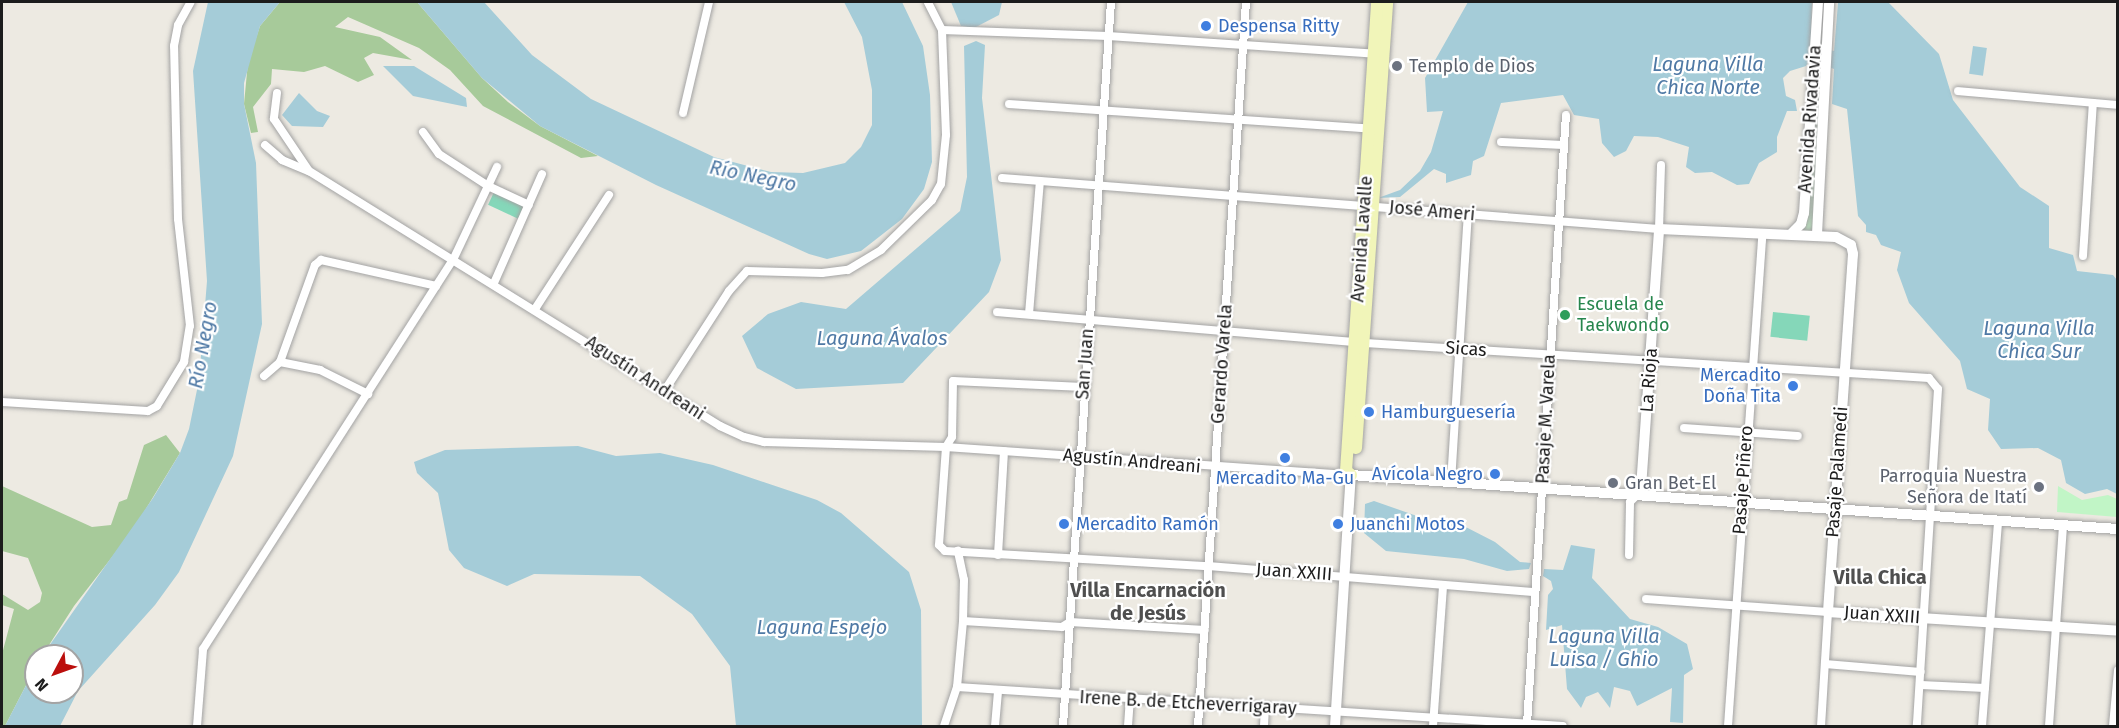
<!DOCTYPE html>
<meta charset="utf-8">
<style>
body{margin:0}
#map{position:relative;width:2119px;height:728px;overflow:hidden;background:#edeae2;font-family:"Fira Sans",sans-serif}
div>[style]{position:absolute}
.forest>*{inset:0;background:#a7ca9a}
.park>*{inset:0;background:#c1f5c6}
.pitch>*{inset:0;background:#85d7b9;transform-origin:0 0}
.water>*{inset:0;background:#a5ccd8;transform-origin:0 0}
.roads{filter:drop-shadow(0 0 2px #a3a3a3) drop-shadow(0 0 2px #a3a3a3)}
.minor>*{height:8px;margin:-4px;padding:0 4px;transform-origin:4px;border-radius:4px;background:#fff}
.tertiary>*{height:10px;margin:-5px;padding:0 5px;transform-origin:5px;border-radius:5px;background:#fff}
.secondary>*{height:12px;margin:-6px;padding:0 6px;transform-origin:6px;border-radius:6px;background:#f1f5b9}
.dots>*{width:16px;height:16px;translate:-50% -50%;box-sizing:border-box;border:3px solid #fff;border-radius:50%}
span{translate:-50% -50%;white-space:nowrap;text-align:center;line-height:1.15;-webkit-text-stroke:4.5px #fff;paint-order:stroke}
.shop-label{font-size:18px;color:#366cbe}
.left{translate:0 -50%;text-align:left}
.right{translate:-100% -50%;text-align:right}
.worship-label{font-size:18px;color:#5b616d}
.street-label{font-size:18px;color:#1c1c1c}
.leisure-label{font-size:18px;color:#27864d}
.water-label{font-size:20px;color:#4f79a5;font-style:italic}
.neighbourhood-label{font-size:20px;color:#4f4f4f;font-weight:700}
.frame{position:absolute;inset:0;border:3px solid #1c1c1c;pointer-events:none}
.north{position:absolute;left:24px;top:644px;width:60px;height:60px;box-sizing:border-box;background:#fff;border:2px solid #a4a4a4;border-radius:50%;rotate:229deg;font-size:16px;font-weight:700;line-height:24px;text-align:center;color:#1c1c1c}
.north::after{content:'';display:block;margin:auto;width:21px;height:27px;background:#bb0f0d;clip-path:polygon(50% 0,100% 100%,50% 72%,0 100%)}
</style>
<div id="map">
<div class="forest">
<i style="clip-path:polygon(280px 2px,417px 2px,482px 78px,508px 102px,540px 126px,598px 156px,581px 158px,483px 106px,450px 70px,419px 48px,348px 17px,335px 27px,380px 37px,412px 60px,373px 53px,364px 58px,374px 75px,358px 82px,325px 66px,304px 72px,272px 69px,271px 84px,253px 107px,258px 132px,251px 133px,244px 104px,248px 62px,260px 26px)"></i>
<i style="clip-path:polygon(166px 435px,180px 453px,133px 530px,74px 606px,42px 656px,36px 656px,36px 666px,5px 726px,2px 726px,2px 654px,14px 609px,2px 605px,2px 594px,28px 610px,40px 602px,42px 593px,28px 558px,2px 551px,2px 486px,92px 527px,111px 525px,119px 502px,127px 499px,144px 445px)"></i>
</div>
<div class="park">
<i style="clip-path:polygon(1820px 2px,1826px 2px,1813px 229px,1808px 232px,1802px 230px,1807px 220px)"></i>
<i style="clip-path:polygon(2058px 486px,2082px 500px,2108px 495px,2117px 499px,2117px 517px,2057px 512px)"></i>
</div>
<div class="pitch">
<i style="left:494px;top:192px;width:33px;height:14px;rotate:25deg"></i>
<i style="left:1773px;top:312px;width:37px;height:25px;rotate:6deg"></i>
</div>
<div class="water">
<i style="clip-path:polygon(208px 2px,280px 2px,260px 26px,244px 83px,244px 104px,256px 163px,262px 324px,233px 456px,179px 572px,155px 605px,78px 691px,60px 726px,5px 726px,36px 666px,36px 692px,72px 692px,72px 656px,42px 656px,153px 498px,180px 453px,189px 429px,199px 380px,207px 281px,193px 71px)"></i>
<i style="clip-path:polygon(417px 2px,484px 2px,532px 55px,591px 99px,714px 157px,771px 172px,803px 173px,845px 163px,861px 147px,872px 125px,872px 90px,862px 37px,844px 2px,902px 2px,923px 46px,930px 95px,932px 162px,924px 189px,902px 219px,861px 251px,827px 259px,809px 254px,656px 185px,540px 126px,482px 78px)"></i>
<i style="clip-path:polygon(951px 2px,1002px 2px,999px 15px,974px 28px,961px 26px)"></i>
<i style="clip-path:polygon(1468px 2px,1812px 2px,1811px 45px,1834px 51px,1838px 3px,1888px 2px,1939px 54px,1953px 100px,2020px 187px,2049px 206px,2049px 248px,2073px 255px,2077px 271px,2113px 275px,2117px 280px,2117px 494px,2107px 489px,2085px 494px,2066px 483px,2061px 460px,2038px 448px,2001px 449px,1988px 430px,1990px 399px,1967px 389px,1960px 361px,1909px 303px,1897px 270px,1901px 252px,1881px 245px,1876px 235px,1866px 232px,1866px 225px,1858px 216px,1847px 109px,1832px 104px,1834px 69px,1810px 60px,1806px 66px,1790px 71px,1783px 78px,1786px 96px,1795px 100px,1797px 111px,1787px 111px,1777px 137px,1777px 152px,1759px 163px,1749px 184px,1737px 185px,1712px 172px,1695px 173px,1686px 167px,1689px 147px,1658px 137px,1634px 136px,1626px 151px,1614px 157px,1602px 143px,1599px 119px,1574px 115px,1563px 95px,1501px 103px,1484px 156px,1473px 161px,1471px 175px,1446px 183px,1446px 174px,1434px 169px,1400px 197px,1378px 198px,1400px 190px,1420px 171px,1431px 152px,1443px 111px,1427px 112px,1425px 78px)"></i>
<i style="clip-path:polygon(976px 41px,985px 45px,982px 98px,1001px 260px,989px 292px,903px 383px,796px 389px,757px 368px,742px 336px,768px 314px,801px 302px,846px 309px,960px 211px,967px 177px,964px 46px)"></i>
<i style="left:1973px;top:46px;width:14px;height:28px;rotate:8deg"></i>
<i style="clip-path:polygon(383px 66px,414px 66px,466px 98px,467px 107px,413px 96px)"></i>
<i style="clip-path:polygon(299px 93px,317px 111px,330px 116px,323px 127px,292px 126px,282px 115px)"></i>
<i style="clip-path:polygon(578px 446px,616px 456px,660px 453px,713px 465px,817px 500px,841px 513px,909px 572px,921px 610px,922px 726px,736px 726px,730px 666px,692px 614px,640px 576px,534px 574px,507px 586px,464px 568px,449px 550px,438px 493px,417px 473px,414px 462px,445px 450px)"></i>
<i style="clip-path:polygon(1374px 501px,1437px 523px,1456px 522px,1495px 542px,1520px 562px,1531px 563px,1529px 569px,1507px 571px,1464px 559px,1386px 551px,1364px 533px,1365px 504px)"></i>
<i style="clip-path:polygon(1571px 545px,1595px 549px,1592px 578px,1630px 619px,1658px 627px,1687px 644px,1693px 669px,1684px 675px,1683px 723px,1670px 722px,1672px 688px,1637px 706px,1630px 691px,1614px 687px,1610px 708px,1598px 692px,1586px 697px,1581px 708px,1567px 689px,1562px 625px,1546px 630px,1548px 595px,1553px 589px,1551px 581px,1543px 576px,1544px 569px,1563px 570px)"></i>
</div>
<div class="roads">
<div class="minor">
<i style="left:942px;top:30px;width:166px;rotate:2.1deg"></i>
<i style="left:1108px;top:36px;width:272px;rotate:3.8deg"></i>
<i style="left:1958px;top:91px;width:161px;rotate:5deg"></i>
<i style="left:277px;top:93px;width:26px;rotate:97deg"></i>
<i style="left:274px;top:119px;width:63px;rotate:56.1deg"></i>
<i style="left:309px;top:171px;width:484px;rotate:31.8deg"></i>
<i style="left:720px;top:426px;width:26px;rotate:25deg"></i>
<i style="left:744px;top:437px;width:21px;rotate:14deg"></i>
<i style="left:764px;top:442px;width:182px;rotate:1.6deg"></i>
<i style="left:946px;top:447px;width:406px;rotate:4deg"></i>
<i style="left:1009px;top:104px;width:364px;rotate:3.9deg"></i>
<i style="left:683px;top:113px;width:114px;rotate:-76.8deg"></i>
<i style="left:423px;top:132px;width:27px;rotate:54deg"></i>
<i style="left:439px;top:154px;width:59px;rotate:33.1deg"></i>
<i style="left:488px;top:186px;width:45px;rotate:24.9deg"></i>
<i style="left:1501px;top:142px;width:63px;rotate:2.7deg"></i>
<i style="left:265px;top:145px;width:23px;rotate:41deg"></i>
<i style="left:282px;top:160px;width:28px;rotate:23deg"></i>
<i style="left:1002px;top:178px;width:659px;rotate:4.44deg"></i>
<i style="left:1659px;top:229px;width:64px;rotate:-88.2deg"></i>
<i style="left:2083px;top:256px;width:153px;rotate:-86.3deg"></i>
<i style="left:494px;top:283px;width:119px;rotate:-66.2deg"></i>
<i style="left:535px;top:309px;width:136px;rotate:-57deg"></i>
<i style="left:997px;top:312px;width:369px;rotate:4.8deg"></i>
<i style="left:1365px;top:343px;width:565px;rotate:3.55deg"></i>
<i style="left:1929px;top:378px;width:14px;rotate:51deg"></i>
<i style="left:1938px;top:389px;width:338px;rotate:93.6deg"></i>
<i style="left:1029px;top:314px;width:133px;rotate:-85.3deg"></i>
<i style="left:280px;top:362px;width:41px;rotate:11.3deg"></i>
<i style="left:320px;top:370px;width:54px;rotate:26.6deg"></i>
<i style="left:264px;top:376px;width:21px;rotate:-41deg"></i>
<i style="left:280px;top:362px;width:103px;rotate:-70.2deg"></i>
<i style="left:315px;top:265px;width:8px;rotate:-40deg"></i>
<i style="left:321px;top:260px;width:118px;rotate:12.7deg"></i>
<i style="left:1083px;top:387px;width:130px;rotate:-177.4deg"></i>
<i style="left:953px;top:381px;width:56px;rotate:91deg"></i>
<i style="left:952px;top:437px;width:12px;rotate:121deg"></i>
<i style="left:946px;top:447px;width:98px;rotate:94.1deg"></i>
<i style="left:939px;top:545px;width:8px;rotate:45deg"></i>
<i style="left:945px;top:551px;width:264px;rotate:3.3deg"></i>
<i style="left:1209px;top:566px;width:327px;rotate:4.6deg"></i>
<i style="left:665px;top:390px;width:118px;rotate:-57.1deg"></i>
<i style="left:729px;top:291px;width:27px;rotate:-48deg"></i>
<i style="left:747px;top:271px;width:75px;rotate:1.5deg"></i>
<i style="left:822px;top:273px;width:26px;rotate:-7deg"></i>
<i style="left:848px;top:270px;width:39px;rotate:-31deg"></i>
<i style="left:881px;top:250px;width:71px;rotate:-44.4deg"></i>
<i style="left:932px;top:200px;width:18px;rotate:-61deg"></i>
<i style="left:941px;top:184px;width:49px;rotate:-84.2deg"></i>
<i style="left:946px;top:135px;width:105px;rotate:-92.2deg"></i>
<i style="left:942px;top:30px;width:31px;rotate:-117deg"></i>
<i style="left:2px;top:402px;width:146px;rotate:3.5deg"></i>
<i style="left:148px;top:411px;width:10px;rotate:-29deg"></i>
<i style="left:157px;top:406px;width:52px;rotate:-58.5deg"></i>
<i style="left:184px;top:362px;width:36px;rotate:-81deg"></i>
<i style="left:190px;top:326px;width:108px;rotate:-96.4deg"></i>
<i style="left:178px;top:219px;width:173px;rotate:-91.3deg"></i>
<i style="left:174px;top:46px;width:21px;rotate:-79deg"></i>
<i style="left:178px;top:25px;width:26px;rotate:-61deg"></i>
<i style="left:1684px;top:428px;width:114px;rotate:4deg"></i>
<i style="left:1451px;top:482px;width:269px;rotate:-86.4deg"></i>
<i style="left:998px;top:555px;width:104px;rotate:-86.7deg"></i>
<i style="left:1629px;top:555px;width:53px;rotate:-88.9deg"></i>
<i style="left:1630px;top:502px;width:10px;rotate:-45deg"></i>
<i style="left:1646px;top:599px;width:182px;rotate:4.1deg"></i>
<i style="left:1828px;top:612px;width:114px;rotate:93.5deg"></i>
<i style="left:963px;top:621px;width:99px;rotate:3.5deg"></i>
<i style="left:1062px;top:627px;width:9px;rotate:-32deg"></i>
<i style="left:1070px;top:622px;width:135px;rotate:3.4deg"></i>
<i style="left:1825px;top:664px;width:96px;rotate:4.8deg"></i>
<i style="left:1921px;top:685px;width:64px;rotate:2.7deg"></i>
<i style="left:957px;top:687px;width:607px;rotate:3.68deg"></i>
<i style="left:1527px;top:724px;width:610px;rotate:-86.34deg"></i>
<i style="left:197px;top:726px;width:77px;rotate:-85.5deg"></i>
<i style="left:203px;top:649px;width:462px;rotate:-57.3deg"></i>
<i style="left:453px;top:260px;width:103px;rotate:-64.7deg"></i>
<i style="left:944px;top:726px;width:41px;rotate:-71.6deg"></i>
<i style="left:957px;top:687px;width:66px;rotate:-84.8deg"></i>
<i style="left:963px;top:621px;width:41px;rotate:-88.6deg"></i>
<i style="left:964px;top:580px;width:30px;rotate:-102deg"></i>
<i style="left:995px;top:726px;width:34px;rotate:-85deg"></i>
<i style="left:1063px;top:726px;width:726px;rotate:-86.21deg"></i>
<i style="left:1128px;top:726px;width:28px;rotate:-86deg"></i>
<i style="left:1198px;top:726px;width:726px;rotate:-86.21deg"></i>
<i style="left:1264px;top:726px;width:19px;rotate:-87deg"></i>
<i style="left:1433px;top:726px;width:140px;rotate:-85.9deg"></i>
<i style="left:1728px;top:726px;width:493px;rotate:-86deg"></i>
<i style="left:1982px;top:726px;width:206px;rotate:-85.5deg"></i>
<i style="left:2049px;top:726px;width:201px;rotate:-86deg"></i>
<i style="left:2113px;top:726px;width:56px;rotate:-84.9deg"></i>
</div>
<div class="tertiary">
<i style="left:1792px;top:233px;width:13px;rotate:-45deg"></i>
<i style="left:1801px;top:224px;width:11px;rotate:-75deg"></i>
<i style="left:1804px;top:213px;width:211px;rotate:-86.2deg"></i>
<i style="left:1817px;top:234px;width:232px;rotate:-87deg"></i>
<i style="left:1637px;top:495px;width:8px;rotate:-60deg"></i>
<i style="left:1641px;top:488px;width:260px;rotate:-86deg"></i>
<i style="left:1659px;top:229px;width:177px;rotate:2.6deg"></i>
<i style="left:1836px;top:237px;width:17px;rotate:28deg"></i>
<i style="left:1851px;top:245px;width:9px;rotate:77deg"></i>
<i style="left:1853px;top:254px;width:359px;rotate:94deg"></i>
<i style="left:1828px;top:612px;width:291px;rotate:3.7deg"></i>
<i style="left:1335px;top:726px;width:252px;rotate:-86.4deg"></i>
<i style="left:1351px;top:475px;width:769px;rotate:4.03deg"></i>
</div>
<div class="secondary">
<i style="left:1356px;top:448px;width:447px;rotate:-86deg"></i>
<i style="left:1351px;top:475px;width:6px;rotate:-141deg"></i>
<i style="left:1346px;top:471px;width:470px;rotate:-86.2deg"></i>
</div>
</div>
<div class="dots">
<i style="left:1206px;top:26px;background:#3f7fe0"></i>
<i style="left:1397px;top:66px;background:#6b7280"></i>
<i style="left:1565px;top:315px;background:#2e9e5b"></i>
<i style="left:1793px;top:386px;background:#3f7fe0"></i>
<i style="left:1369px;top:412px;background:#3f7fe0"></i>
<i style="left:1285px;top:458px;background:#3f7fe0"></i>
<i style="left:1495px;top:474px;background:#3f7fe0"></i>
<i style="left:1613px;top:483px;background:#6b7280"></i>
<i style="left:2039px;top:487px;background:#6b7280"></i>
<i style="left:1064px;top:524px;background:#3f7fe0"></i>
<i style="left:1338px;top:524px;background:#3f7fe0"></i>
</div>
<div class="shop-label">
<span class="left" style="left:1218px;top:26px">Despensa Ritty</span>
<span class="right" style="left:1781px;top:386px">Mercadito<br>Doña Tita</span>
<span class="left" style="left:1381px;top:412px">Hamburguesería</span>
<span class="right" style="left:1483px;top:474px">Avícola Negro</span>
<span style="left:1285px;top:478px">Mercadito Ma-Gu</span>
<span class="left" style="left:1076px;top:524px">Mercadito Ramón</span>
<span class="left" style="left:1350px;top:524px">Juanchi Motos</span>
</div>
<div class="worship-label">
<span class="left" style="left:1409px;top:66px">Templo de Dios</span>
<span class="right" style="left:2027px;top:487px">Parroquia Nuestra<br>Señora de Itatí</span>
<span class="left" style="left:1625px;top:483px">Gran Bet-El</span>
</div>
<div class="street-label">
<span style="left:1810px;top:119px;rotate:-86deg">Avenida Rivadavia</span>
<span style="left:1432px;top:211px;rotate:5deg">José Ameri</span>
<span style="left:1362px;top:239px;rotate:-86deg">Avenida Lavalle</span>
<span style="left:1466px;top:349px;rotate:4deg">Sicas</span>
<span style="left:1085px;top:364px;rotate:-86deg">San Juan</span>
<span style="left:1222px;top:364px;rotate:-86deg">Gerardo Varela</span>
<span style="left:645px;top:378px;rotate:33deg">Agustín Andreani</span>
<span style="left:1649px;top:380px;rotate:-86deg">La Rioja</span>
<span style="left:1546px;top:419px;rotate:-87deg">Pasaje M. Varela</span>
<span style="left:1132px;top:461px;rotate:5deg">Agustín Andreani</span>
<span style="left:1837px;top:472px;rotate:-86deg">Pasaje Palamedi</span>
<span style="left:1743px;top:480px;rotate:-86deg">Pasaje Piñero</span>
<span style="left:1294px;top:572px;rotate:4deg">Juan XXIII</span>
<span style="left:1882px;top:615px;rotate:4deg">Juan XXIII</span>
<span style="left:1188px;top:703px;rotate:3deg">Irene B. de Etcheverrigaray</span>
</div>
<div class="leisure-label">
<span class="left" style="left:1577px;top:315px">Escuela de<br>Taekwondo</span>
</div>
<div class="water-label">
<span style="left:1708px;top:76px">Laguna Villa<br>Chica Norte</span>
<span style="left:753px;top:176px;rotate:12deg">Río Negro</span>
<span style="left:2039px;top:340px">Laguna Villa<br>Chica Sur</span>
<span style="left:882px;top:338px">Laguna Ávalos</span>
<span style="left:203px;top:345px;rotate:-80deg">Río Negro</span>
<span style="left:822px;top:627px">Laguna Espejo</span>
<span style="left:1604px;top:648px">Laguna Villa<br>Luisa / Ghio</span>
</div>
<div class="neighbourhood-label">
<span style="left:1880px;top:577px">Villa Chica</span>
<span style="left:1148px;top:602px">Villa Encarnación<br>de Jesús</span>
</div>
<div class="frame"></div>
<div class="north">N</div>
</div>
